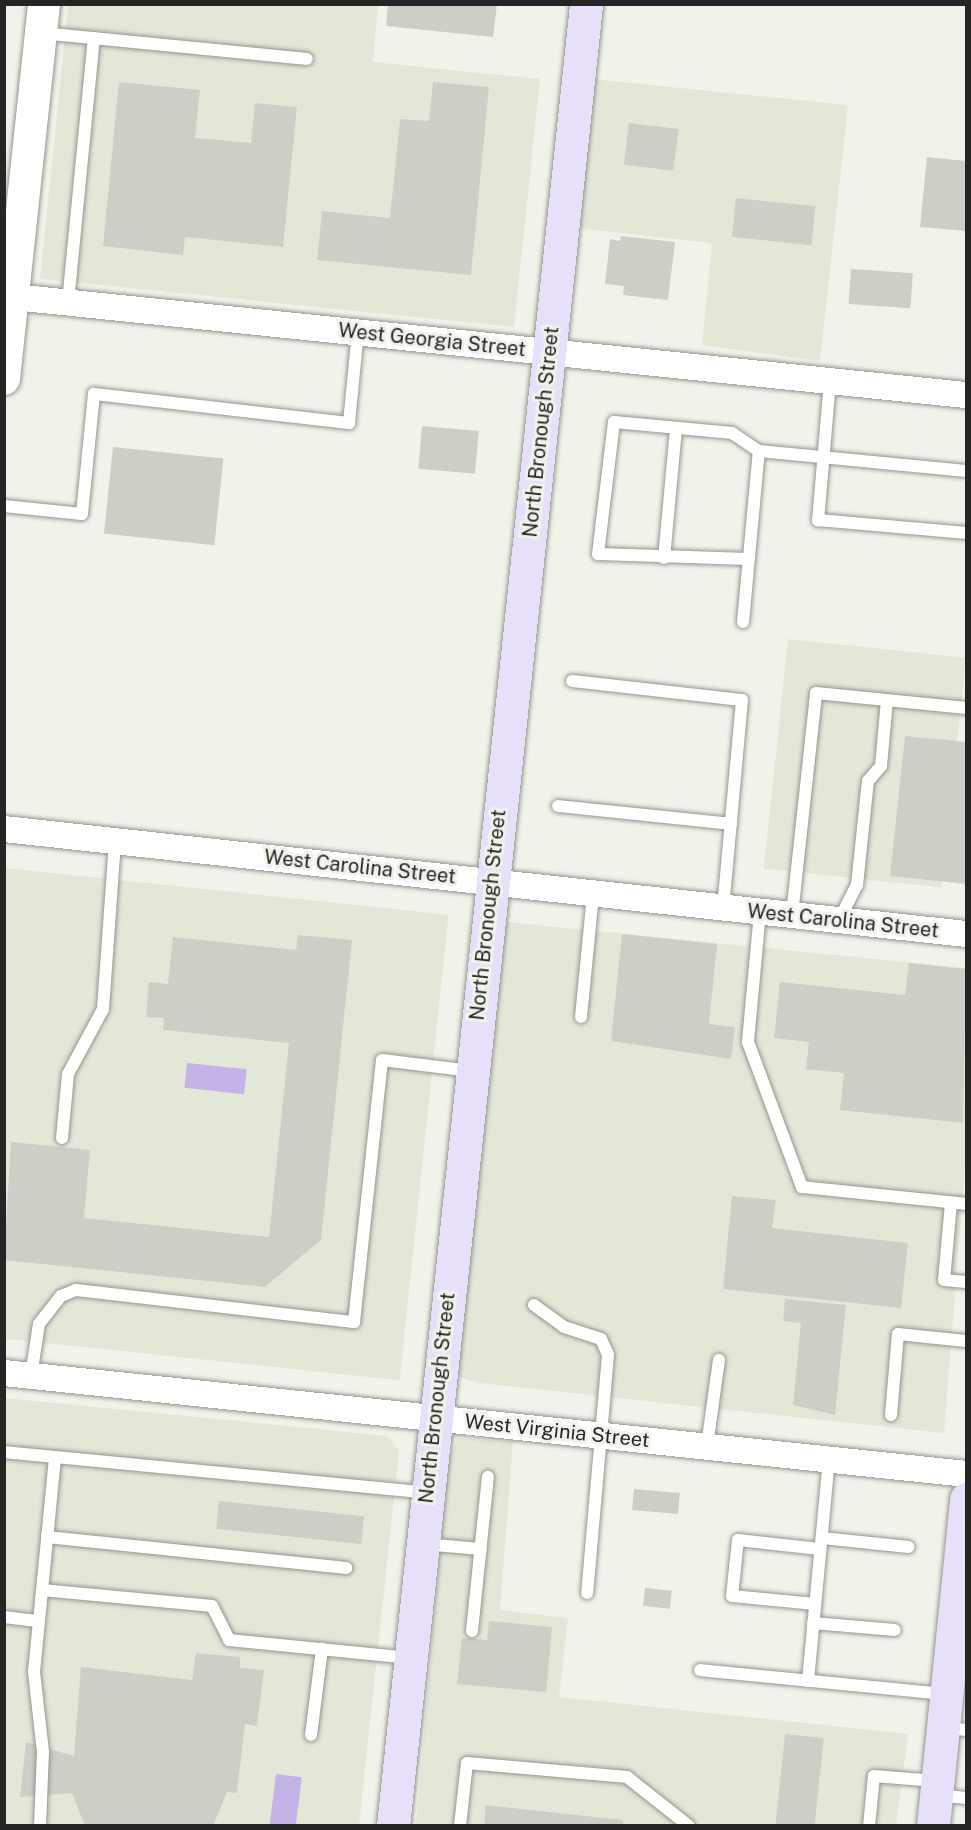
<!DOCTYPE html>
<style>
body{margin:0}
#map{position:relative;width:971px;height:1830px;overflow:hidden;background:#f0f3ea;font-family:"Public Sans",sans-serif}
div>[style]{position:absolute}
.built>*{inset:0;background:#e3e7d8;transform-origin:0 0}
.water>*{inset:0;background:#c4b3e6;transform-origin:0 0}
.building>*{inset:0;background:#cdcfc7;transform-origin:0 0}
.roads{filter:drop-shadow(0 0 2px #94968e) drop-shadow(0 0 2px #94968e)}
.service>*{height:12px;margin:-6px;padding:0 6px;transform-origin:6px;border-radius:6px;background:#fff}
.minor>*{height:26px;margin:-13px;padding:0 13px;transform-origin:13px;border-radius:13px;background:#fff}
.tertiary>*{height:32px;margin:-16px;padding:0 16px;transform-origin:16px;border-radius:16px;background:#fff}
.secondary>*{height:33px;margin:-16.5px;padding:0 16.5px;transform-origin:16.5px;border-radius:16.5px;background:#e8dffa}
span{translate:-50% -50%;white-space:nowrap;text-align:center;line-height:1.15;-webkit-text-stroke:6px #f0f3ea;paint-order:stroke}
.street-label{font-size:20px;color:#252623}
.frame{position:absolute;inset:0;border:6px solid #252623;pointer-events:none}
</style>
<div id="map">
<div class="built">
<i style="clip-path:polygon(68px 5px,378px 5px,373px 62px,540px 79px,514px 327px,40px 279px)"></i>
<i style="clip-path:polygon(591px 79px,848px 105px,820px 361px,702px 345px,712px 243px,575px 228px)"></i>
<i style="left:788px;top:639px;width:179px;height:231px;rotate:6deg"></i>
<i style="left:4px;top:868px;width:447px;height:468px;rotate:6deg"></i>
<i style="clip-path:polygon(505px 922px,966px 968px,966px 1153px,944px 1433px,479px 1383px,457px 1376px)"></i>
<i style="clip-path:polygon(4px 1398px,387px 1436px,399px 1451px,359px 1825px,5px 1825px)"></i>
<i style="clip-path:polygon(458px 1438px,513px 1442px,500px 1610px,568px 1618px,559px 1697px,908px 1734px,896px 1825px,416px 1826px,448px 1460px)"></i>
</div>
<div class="water">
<i style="left:187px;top:1063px;width:60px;height:25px;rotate:6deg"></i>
<i style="left:276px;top:1774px;width:26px;height:51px;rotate:7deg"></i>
</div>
<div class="building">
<i style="clip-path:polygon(388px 4px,497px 4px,493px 37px,386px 26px)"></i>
<i style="clip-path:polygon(119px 82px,200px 90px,195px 138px,251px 143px,255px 103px,297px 107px,283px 247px,185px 237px,183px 255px,103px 246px)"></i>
<i style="clip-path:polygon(433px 82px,489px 87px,471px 275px,317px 260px,322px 211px,390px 218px,400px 119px,429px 121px)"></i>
<i style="left:629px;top:123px;width:50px;height:42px;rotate:7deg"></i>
<i style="clip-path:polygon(927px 157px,966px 161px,966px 231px,920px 227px)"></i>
<i style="left:736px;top:198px;width:80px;height:39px;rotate:6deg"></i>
<i style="clip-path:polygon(621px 236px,675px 242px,668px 300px,623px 295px,624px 286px,605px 284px,610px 239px,620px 241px)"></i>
<i style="left:851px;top:269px;width:62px;height:35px;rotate:4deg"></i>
<i style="left:422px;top:426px;width:57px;height:43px;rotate:5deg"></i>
<i style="left:113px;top:447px;width:111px;height:87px;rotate:6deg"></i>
<i style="clip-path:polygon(905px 736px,966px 742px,966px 884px,890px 876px)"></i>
<i style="clip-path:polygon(622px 934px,717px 944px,709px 1024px,735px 1027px,731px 1059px,611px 1041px)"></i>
<i style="clip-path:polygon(298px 935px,352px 940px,321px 1240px,265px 1287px,4px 1260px,11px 1142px,90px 1150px,84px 1218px,269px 1237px,289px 1043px,163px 1030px,164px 1018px,146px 1017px,149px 982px,168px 984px,173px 937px,296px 950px)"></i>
<i style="clip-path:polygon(909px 963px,966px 969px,963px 1123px,840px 1110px,844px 1073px,806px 1069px,809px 1042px,774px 1038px,780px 982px,905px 995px)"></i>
<i style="clip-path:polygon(732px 1196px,776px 1200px,772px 1228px,908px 1243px,901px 1308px,723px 1289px)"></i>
<i style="clip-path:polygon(785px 1299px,846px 1305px,835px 1415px,793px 1405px,801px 1323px,783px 1321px)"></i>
<i style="left:634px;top:1489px;width:46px;height:21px;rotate:5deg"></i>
<i style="left:219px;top:1501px;width:146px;height:28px;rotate:6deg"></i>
<i style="left:645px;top:1588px;width:27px;height:18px;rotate:6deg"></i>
<i style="clip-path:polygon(489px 1621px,552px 1627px,546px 1692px,457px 1684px,462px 1638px,487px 1640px)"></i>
<i style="clip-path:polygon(196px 1653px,240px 1657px,240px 1668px,264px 1670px,257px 1726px,245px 1724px,237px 1793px,227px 1792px,213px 1826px,85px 1826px,72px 1793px,20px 1797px,26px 1742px,74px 1756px,81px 1667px,192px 1680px)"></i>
<i style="left:785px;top:1734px;width:39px;height:93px;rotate:6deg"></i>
<i style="clip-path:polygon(486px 1805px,623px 1820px,623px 1826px,484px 1826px)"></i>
</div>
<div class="roads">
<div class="service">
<i style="left:42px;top:33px;width:266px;rotate:5.6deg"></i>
<i style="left:68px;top:302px;width:265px;rotate:-84.4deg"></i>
<i style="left:830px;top:381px;width:140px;rotate:94.9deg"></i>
<i style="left:818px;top:520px;width:149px;rotate:5deg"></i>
<i style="left:4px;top:506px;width:78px;rotate:5.9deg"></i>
<i style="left:82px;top:514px;width:121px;rotate:-84.3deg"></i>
<i style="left:94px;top:394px;width:257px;rotate:6.5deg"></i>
<i style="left:349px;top:423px;width:91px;rotate:-84.4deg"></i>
<i style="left:664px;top:558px;width:130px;rotate:-84.7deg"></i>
<i style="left:749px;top:559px;width:151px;rotate:-178.1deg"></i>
<i style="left:598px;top:554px;width:133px;rotate:-83.1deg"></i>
<i style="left:614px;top:422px;width:119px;rotate:5.3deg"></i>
<i style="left:732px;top:433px;width:32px;rotate:34deg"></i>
<i style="left:759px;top:451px;width:208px;rotate:5.5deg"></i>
<i style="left:743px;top:622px;width:172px;rotate:-84.7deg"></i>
<i style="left:572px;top:681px;width:171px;rotate:6.4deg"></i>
<i style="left:742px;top:700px;width:209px;rotate:95.2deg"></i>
<i style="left:558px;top:806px;width:174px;rotate:5.9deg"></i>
<i style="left:760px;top:912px;width:131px;rotate:95.3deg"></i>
<i style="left:748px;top:1042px;width:155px;rotate:69.6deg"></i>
<i style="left:802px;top:1187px;width:165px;rotate:5.9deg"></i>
<i style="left:792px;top:915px;width:223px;rotate:-83.8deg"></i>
<i style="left:816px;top:693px;width:151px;rotate:5.7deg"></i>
<i style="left:839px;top:920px;width:39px;rotate:-63deg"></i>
<i style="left:857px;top:885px;width:105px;rotate:-84deg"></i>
<i style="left:868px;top:781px;width:20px;rotate:-49deg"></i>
<i style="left:881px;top:766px;width:66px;rotate:-84.8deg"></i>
<i style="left:581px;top:1017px;width:124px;rotate:-84.4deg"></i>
<i style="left:62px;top:1138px;width:64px;rotate:-84.6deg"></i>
<i style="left:68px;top:1074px;width:74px;rotate:-61.7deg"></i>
<i style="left:103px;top:1009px;width:168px;rotate:-85.9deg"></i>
<i style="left:951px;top:1203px;width:77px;rotate:95.2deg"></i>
<i style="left:944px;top:1280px;width:22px;rotate:5deg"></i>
<i style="left:534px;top:1305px;width:37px;rotate:36deg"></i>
<i style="left:564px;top:1327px;width:39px;rotate:18deg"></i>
<i style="left:601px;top:1339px;width:17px;rotate:66deg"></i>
<i style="left:608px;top:1355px;width:239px;rotate:95deg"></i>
<i style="left:31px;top:1376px;width:53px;rotate:-81.3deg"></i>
<i style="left:39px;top:1324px;width:36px;rotate:-52deg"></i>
<i style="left:61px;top:1296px;width:16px;rotate:-22deg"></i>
<i style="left:76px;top:1290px;width:280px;rotate:6.6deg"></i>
<i style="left:354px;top:1322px;width:263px;rotate:-83.9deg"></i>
<i style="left:382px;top:1060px;width:90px;rotate:7deg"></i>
<i style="left:891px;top:1415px;width:81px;rotate:-85.1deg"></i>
<i style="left:898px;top:1334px;width:68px;rotate:5.9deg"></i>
<i style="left:707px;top:1446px;width:87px;rotate:-82.1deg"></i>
<i style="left:4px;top:1452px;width:425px;rotate:5.5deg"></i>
<i style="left:47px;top:1537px;width:301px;rotate:5.9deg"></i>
<i style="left:822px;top:1538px;width:87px;rotate:5.9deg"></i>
<i style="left:423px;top:1544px;width:58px;rotate:4.9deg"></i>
<i style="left:42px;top:1590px;width:171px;rotate:5.4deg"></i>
<i style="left:212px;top:1606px;width:38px;rotate:63deg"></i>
<i style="left:229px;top:1640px;width:182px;rotate:5.7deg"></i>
<i style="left:815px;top:1604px;width:83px;rotate:-174.5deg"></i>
<i style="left:732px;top:1596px;width:56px;rotate:-83.9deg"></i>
<i style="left:738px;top:1540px;width:82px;rotate:6.3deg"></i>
<i style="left:4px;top:1617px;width:35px;rotate:7deg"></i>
<i style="left:813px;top:1623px;width:82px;rotate:4.9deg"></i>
<i style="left:472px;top:1631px;width:155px;rotate:-84.1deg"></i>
<i style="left:700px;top:1670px;width:247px;rotate:5.6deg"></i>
<i style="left:808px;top:1681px;width:223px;rotate:-84.6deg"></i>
<i style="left:944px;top:1727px;width:22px;rotate:8deg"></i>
<i style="left:311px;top:1735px;width:87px;rotate:-82.7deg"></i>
<i style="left:938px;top:1795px;width:28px;rotate:6deg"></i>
<i style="left:40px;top:1826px;width:74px;rotate:-87.7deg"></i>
<i style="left:43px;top:1752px;width:81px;rotate:-96.4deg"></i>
<i style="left:34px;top:1672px;width:216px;rotate:-84.4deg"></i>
<i style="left:460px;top:1826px;width:63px;rotate:-83.7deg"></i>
<i style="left:467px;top:1763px;width:161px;rotate:5deg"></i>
<i style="left:627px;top:1777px;width:79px;rotate:38.3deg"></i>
<i style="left:869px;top:1826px;width:50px;rotate:-84.3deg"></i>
<i style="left:874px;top:1776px;width:62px;rotate:4.6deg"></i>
</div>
<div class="minor">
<i style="left:4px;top:296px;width:967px;rotate:5.88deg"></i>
<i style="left:4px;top:829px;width:968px;rotate:6.23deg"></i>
<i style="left:4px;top:1373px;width:967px;rotate:5.99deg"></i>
</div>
<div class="tertiary">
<i style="left:4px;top:379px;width:377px;rotate:-83.9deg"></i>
</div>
<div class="secondary">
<i style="left:393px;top:1826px;width:1832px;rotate:-83.95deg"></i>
<i style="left:933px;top:1826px;width:329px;rotate:-84.2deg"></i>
</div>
</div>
<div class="street-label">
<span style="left:432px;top:340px;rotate:6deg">West Georgia Street</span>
<span style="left:541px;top:432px;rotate:-84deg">North Bronough Street</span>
<span style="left:360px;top:867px;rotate:6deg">West Carolina Street</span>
<span style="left:488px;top:915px;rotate:-84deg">North Bronough Street</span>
<span style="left:843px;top:921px;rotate:6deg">West Carolina Street</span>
<span style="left:437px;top:1398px;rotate:-84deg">North Bronough Street</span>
<span style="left:557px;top:1431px;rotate:6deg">West Virginia Street</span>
</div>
<div class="frame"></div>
</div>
